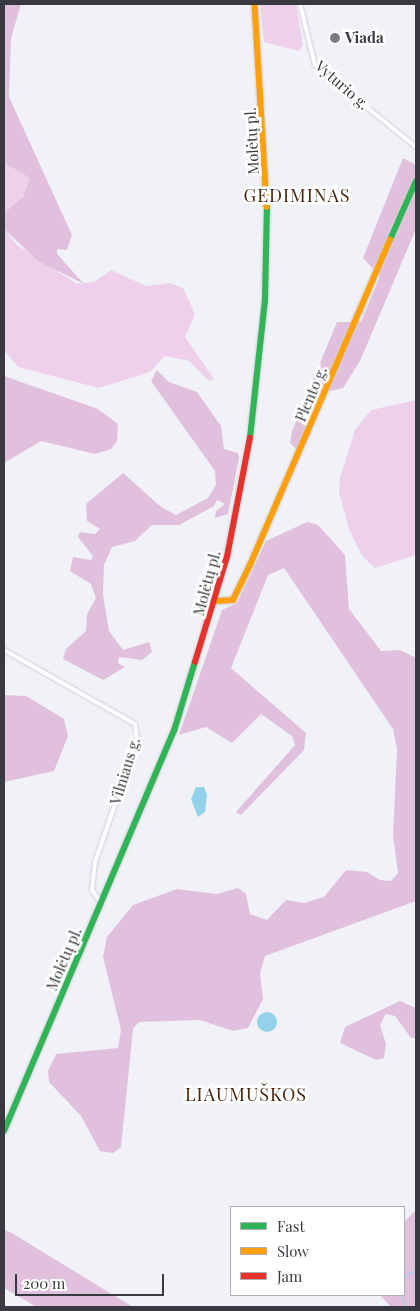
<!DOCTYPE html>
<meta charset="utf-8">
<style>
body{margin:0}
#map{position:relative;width:420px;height:1311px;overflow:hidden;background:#f0f2f8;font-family:"Playfair Display",serif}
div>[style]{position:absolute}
.green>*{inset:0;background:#efd0eb}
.forest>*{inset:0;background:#e1c0dd}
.water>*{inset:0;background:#94d2eb}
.round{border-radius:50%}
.stream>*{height:1px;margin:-0.5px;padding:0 0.5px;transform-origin:0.5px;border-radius:0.5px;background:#94d2eb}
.roads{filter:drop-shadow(0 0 1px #ced0d6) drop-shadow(0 0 1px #ced0d6)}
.street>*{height:4px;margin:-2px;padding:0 2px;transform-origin:2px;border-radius:2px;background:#fdfdfe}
.fast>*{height:5.5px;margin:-2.75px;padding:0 2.75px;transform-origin:2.75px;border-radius:2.75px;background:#30b455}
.slow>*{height:5.5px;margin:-2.75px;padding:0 2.75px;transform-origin:2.75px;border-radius:2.75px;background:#ff9f0a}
.jam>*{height:5.5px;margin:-2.75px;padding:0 2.75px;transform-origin:2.75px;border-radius:2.75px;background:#e5322d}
.dots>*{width:14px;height:14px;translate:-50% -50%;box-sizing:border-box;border:2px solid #fff;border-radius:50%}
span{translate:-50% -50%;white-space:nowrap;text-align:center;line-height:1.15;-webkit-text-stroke:5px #fff;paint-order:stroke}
.poi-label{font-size:15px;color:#393a41;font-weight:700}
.left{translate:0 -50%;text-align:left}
.street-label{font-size:15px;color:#393a41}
.quarter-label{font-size:18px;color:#47280f;letter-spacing:1px}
.frame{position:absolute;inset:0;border:5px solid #393a41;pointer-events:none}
.legend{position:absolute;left:230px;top:1206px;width:175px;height:90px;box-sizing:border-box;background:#fff;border:1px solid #b0b0b3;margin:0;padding:6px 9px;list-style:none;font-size:15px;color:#393a41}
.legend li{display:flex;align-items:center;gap:10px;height:25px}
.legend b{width:25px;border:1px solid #b0b0b3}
.scale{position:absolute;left:15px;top:1274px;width:149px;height:22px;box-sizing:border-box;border:2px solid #393a41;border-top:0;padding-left:6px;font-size:15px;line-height:18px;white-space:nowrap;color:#393a41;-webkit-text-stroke:4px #fff;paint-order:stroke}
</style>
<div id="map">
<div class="green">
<i style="clip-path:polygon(260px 4px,296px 4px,303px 45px,299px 51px,264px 42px)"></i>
<i style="clip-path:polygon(4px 163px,30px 178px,23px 197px,4px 213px)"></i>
<i style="clip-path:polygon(4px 229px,17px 245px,77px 284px,94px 282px,111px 270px,146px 286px,170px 283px,183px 288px,195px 314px,185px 337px,214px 379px,209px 381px,189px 361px,165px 356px,150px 372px,99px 388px,18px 367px,4px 350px)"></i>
<i style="clip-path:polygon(416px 400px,416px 555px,375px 568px,362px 556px,349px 529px,339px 492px,340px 478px,355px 430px,371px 410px)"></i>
</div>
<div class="forest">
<i style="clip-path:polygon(4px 4px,21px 4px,11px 38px,9px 97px,72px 235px,67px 250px,57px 249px,57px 254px,84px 284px,38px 261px,4px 229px,4px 213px,23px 197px,30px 178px,4px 163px)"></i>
<i style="clip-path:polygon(403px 158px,416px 165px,416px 229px,360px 361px,343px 388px,322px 393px,297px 450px,290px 443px,292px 431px,337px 322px,361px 322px,380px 276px,363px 258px)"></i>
<i style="clip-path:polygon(157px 370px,169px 382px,197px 392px,221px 426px,224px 449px,238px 453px,239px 458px,228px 514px,215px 518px,216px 511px,225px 504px,217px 500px,214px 506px,179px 525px,152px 525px,135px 541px,112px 547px,104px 565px,103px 594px,109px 631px,123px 650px,149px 642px,152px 652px,142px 660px,119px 657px,118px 663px,125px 667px,103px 680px,63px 659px,66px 649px,86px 631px,87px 614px,96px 598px,91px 584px,70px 571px,73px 557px,91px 560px,93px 556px,78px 537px,80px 532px,95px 534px,100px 529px,87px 521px,86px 504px,123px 473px,161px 507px,176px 515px,208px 498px,216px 485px,215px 471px,151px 381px)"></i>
<i style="clip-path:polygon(4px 376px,98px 409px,118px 424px,117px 441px,111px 449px,95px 454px,41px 441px,4px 463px)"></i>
<i style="clip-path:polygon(307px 522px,318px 525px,345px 555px,349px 609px,381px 651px,400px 650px,416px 658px,416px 901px,265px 956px,260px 973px,263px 999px,248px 1028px,233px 1031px,200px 1020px,139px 1022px,133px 1029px,121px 1147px,113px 1153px,100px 1151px,81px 1116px,49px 1082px,48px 1071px,56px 1054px,118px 1048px,121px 1030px,103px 957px,107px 937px,133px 905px,177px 889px,217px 894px,238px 888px,246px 894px,250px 914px,267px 920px,286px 900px,304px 903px,324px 897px,346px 870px,367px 872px,380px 880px,391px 881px,398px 873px,393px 836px,397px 749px,393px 729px,284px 568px,268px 575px,231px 668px,306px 733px,304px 750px,241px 815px,236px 812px,295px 745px,292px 736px,261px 714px,232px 743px,206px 727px,179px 735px,222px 610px,237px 603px,266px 541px)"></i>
<i style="clip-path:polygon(4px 695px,26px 696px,64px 719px,68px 736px,54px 771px,4px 782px)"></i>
<i style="clip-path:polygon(400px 1001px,416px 1008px,416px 1038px,411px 1038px,395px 1016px,386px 1014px,380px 1025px,386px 1044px,384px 1058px,376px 1060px,340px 1043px,345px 1027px)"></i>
<i style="clip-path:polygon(416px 1210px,416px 1307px,391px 1307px,380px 1295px,404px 1295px,404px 1222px)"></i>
<i style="clip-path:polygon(4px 1230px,10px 1232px,133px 1307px,37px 1307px,4px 1288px)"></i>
</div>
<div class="water">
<i style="clip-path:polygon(196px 787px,204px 787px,207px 795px,205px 812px,198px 817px,191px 799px)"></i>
<i class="round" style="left:257px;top:1012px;width:20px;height:20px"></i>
</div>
<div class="stream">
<i style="left:404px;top:1276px;width:13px;rotate:-27deg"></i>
<i style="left:401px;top:1295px;width:13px;rotate:67deg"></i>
</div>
<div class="roads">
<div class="street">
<i style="left:300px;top:4px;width:63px;rotate:76.2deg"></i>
<i style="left:315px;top:65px;width:130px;rotate:39.1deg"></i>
<i style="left:4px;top:650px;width:150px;rotate:29.5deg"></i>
<i style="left:135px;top:724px;width:17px;rotate:83deg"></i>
<i style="left:137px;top:741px;width:128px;rotate:109.1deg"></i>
<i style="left:95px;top:862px;width:28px;rotate:96deg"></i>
<i style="left:92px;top:890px;width:16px;rotate:55deg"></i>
</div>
<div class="fast">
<i style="left:390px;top:240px;width:64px;rotate:-66.2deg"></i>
<i style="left:250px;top:438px;width:139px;rotate:-83.8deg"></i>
<i style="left:265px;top:300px;width:93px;rotate:-88.8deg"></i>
<i style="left:4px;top:1131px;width:435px;rotate:-67deg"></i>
<i style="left:174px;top:731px;width:72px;rotate:-73.1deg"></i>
</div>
<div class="slow">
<i style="left:255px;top:4px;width:203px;rotate:86.6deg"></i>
<i style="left:216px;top:601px;width:17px;rotate:-3deg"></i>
<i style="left:233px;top:600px;width:39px;rotate:-64deg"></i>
<i style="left:250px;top:565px;width:354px;rotate:-66.7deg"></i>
</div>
<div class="jam">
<i style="left:195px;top:662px;width:110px;rotate:-73.1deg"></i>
<i style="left:227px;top:557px;width:121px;rotate:-79.1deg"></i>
</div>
</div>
<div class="dots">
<i style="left:335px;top:38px;background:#797a81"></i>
</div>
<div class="poi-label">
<span class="left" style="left:345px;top:38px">Viada</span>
</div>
<div class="street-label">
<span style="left:342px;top:85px;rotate:41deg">Vyturio g.</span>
<span style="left:252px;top:141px;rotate:-93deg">Molėtų pl.</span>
<span style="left:311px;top:394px;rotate:-67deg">Plento g.</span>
<span style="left:207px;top:583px;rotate:-75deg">Molėtų pl.</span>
<span style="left:125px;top:771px;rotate:-73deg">Vilniaus g.</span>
<span style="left:64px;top:959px;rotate:-67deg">Molėtų pl.</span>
</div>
<div class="quarter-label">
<span style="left:297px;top:195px">GEDIMINAS</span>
<span style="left:246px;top:1094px">LIAUMUŠKOS</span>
</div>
<div class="frame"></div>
<ul class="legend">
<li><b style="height:6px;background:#30b455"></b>Fast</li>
<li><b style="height:6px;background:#ff9f0a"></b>Slow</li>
<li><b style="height:6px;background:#e5322d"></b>Jam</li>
</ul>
<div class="scale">200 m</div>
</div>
